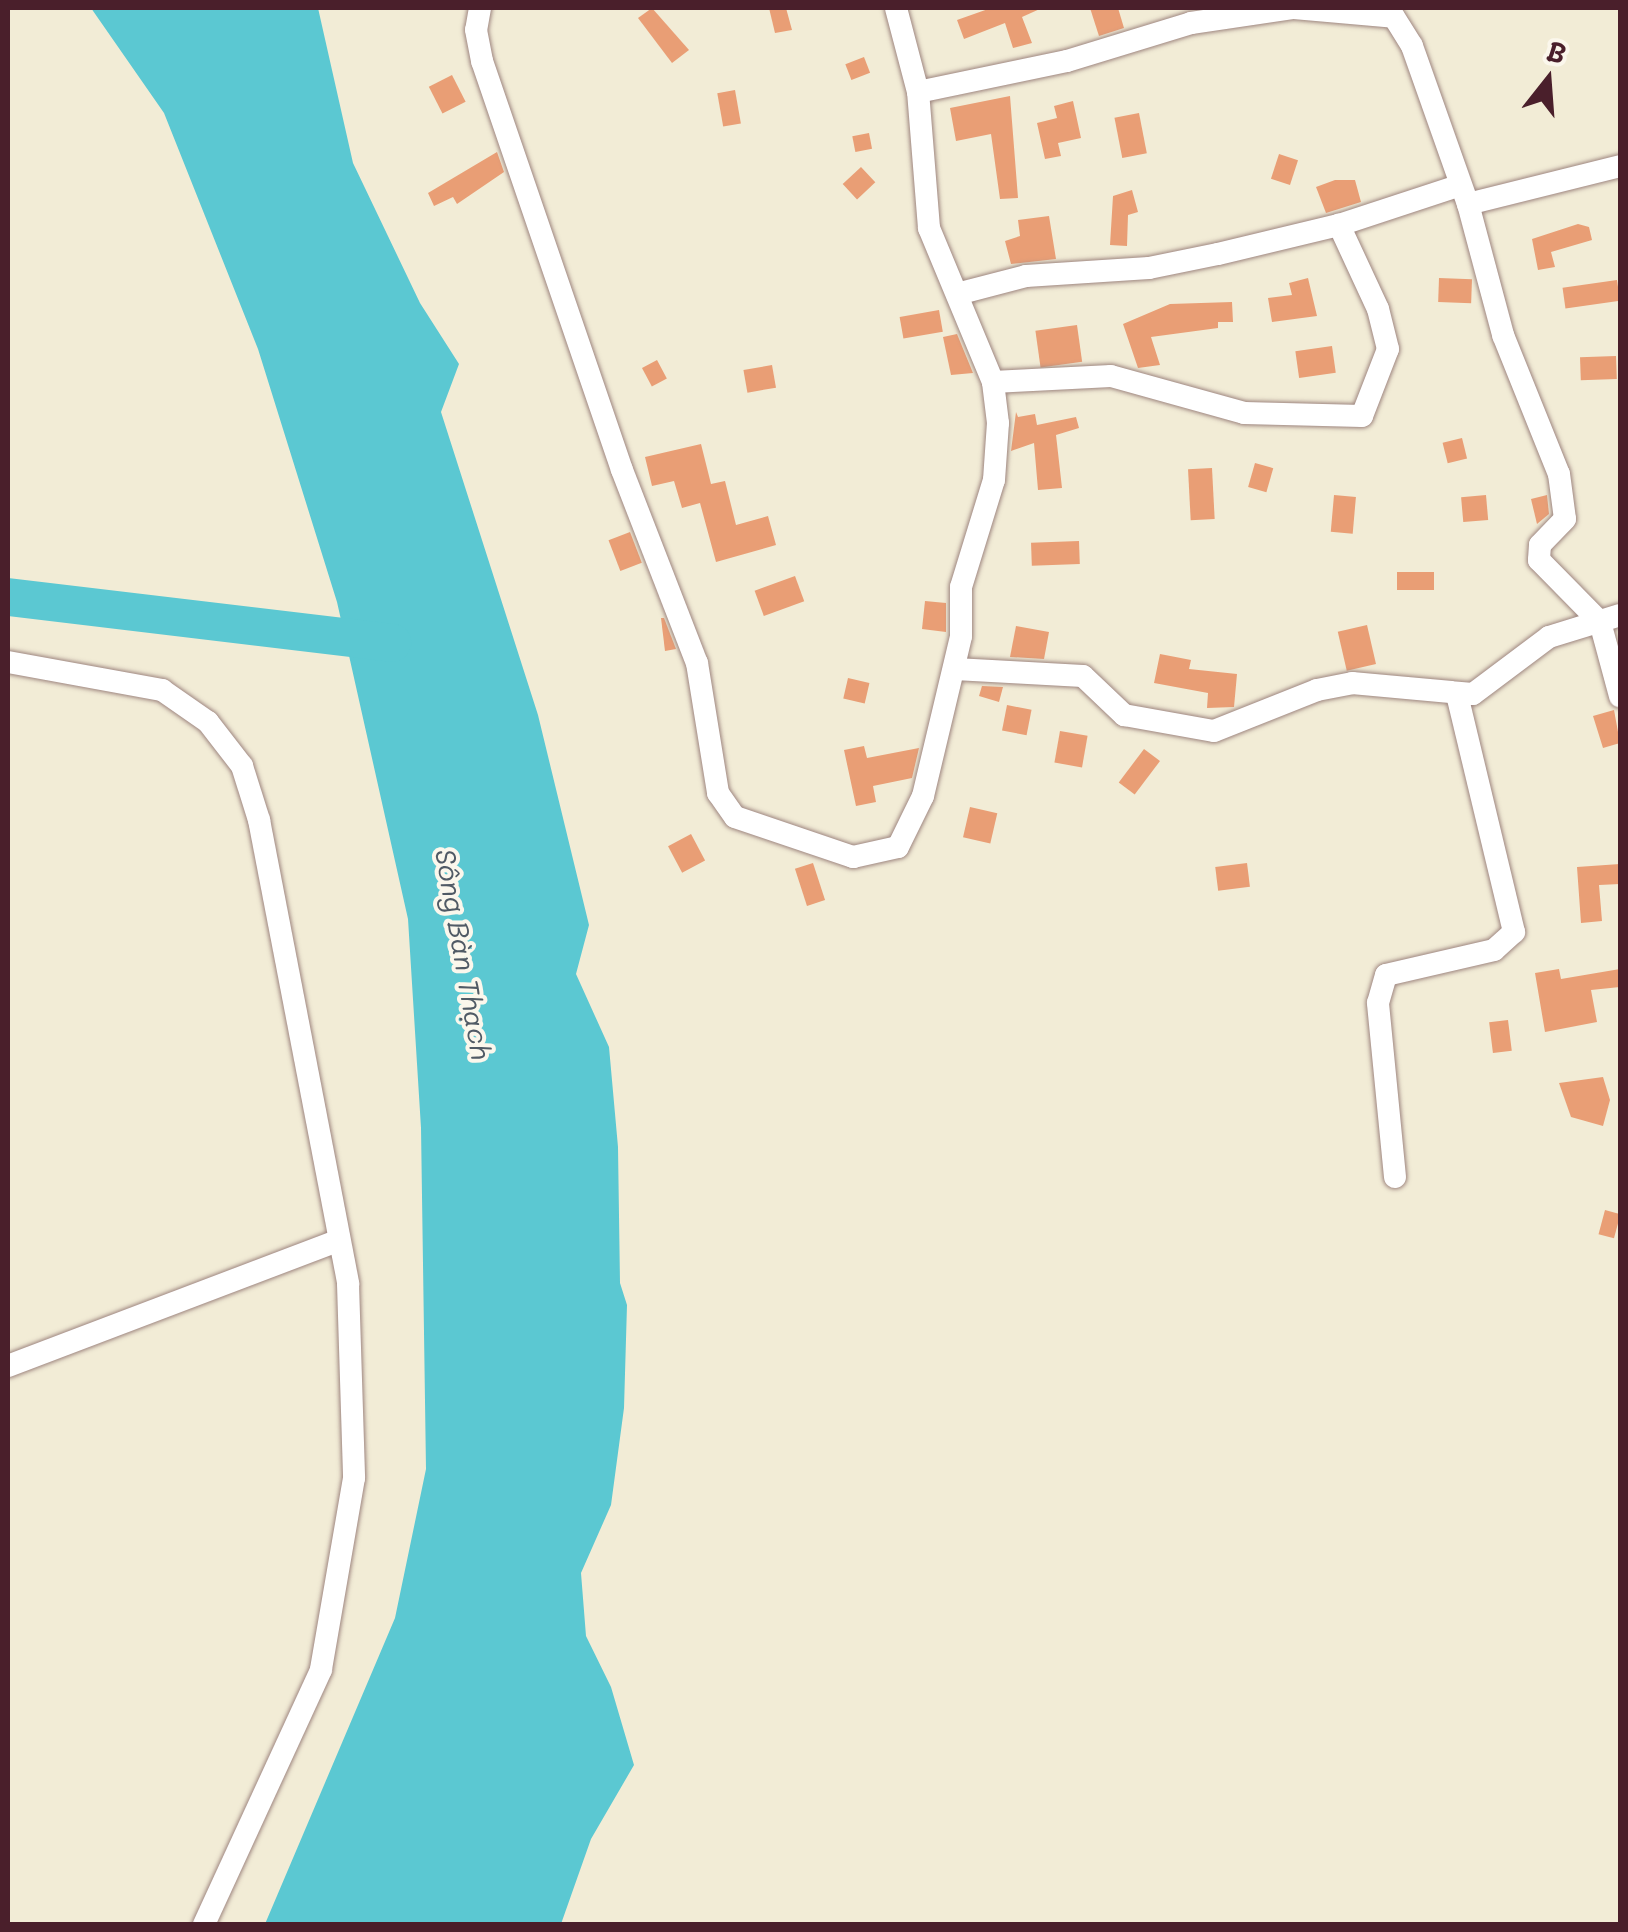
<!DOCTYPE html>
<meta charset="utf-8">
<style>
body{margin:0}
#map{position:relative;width:1628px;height:1932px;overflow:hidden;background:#f2ecd6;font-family:Mali,sans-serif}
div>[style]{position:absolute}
.water>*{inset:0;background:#5bc8d2}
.river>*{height:38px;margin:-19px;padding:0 19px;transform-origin:19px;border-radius:19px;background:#5bc8d2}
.building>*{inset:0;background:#e99e75;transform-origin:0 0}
.roads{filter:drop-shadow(0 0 2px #9e8680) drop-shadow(0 0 2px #9e8680)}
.street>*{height:22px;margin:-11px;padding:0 11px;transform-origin:11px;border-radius:11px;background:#fff}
span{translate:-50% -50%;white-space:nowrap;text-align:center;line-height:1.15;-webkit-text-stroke:8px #fbf7ec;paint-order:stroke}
.water-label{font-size:28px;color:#505a65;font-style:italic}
.frame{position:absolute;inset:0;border:10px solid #4a1f2b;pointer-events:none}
.north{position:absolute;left:1498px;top:30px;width:100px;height:100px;-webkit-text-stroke:8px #fbf7ec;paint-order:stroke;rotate:17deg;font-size:28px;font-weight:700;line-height:40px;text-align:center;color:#4a1f2b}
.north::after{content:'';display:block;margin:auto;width:35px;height:45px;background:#4a1f2b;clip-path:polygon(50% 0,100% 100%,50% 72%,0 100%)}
</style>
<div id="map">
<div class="water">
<i style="clip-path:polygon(91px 8px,318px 8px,353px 163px,420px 303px,459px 364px,441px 412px,538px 715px,589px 925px,576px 974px,609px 1047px,618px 1147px,620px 1283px,627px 1305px,624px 1408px,611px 1505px,581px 1573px,586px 1636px,611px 1687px,634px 1765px,591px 1839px,561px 1924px,265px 1924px,395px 1618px,426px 1469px,421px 1128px,408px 919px,337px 602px,258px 349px,164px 113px)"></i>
</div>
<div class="river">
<i style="left:8px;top:597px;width:387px;rotate:6.8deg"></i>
</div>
<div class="building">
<i style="clip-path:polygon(652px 8px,689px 50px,672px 63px,638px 18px)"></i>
<i style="clip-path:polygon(769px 8px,786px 8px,792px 30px,775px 33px)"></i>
<i style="clip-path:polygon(991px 8px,1042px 8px,1022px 17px,1032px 43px,1013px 48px,1005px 23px,964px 39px,957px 20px)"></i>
<i style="clip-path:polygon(1090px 8px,1118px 8px,1124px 28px,1099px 36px)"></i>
<i style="left:864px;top:57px;width:17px;height:20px;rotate:69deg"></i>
<i style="left:452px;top:75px;width:30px;height:26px;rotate:63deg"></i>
<i style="left:735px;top:90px;width:34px;height:18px;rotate:80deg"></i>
<i style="clip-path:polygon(1010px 96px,1018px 198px,1000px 199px,991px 134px,956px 141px,950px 108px)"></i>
<i style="clip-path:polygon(1073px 101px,1081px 138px,1058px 143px,1061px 156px,1045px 159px,1037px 123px,1057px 118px,1054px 106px)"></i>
<i style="left:1139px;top:113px;width:41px;height:25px;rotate:79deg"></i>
<i style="left:869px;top:133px;width:16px;height:17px;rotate:79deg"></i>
<i style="clip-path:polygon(497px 152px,504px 172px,457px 204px,453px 197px,434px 206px,428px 193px)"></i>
<i style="left:1279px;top:154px;width:20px;height:26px;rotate:18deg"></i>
<i style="left:861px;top:167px;width:21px;height:25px;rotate:47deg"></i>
<i style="clip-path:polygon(1335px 180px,1355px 180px,1361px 202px,1326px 213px,1316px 187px)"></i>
<i style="clip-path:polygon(1132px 190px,1138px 212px,1128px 215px,1127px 246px,1110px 245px,1113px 196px)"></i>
<i style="clip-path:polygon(1049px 216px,1056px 259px,1011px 264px,1005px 241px,1020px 236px,1018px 220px)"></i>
<i style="clip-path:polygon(1578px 224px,1589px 227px,1592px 240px,1551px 252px,1555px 267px,1538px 270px,1532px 239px)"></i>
<i style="clip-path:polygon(1308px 278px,1317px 316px,1272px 322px,1268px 298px,1292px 295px,1289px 283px)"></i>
<i style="left:1439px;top:278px;width:33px;height:24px;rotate:2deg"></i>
<i style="left:1617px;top:280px;width:21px;height:55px;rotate:82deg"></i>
<i style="clip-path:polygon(1232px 302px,1233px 322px,1218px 322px,1218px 328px,1151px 337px,1160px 365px,1138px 368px,1123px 324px,1170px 304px)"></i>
<i style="left:939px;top:310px;width:22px;height:40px;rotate:80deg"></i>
<i style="left:1077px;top:325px;width:37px;height:42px;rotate:82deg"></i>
<i style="clip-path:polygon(957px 334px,973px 373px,951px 375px,943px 337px)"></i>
<i style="left:1332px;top:346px;width:27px;height:37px;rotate:82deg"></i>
<i style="left:1616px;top:356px;width:23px;height:36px;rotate:88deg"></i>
<i style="left:657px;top:360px;width:21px;height:17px;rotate:62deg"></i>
<i style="left:772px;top:365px;width:23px;height:29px;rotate:80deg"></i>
<i style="clip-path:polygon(1016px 412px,1018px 417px,1035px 414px,1037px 425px,1076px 417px,1079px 428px,1056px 435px,1062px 488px,1038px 490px,1034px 443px,1011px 451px)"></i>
<i style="left:1462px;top:438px;width:21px;height:20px;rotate:76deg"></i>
<i style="clip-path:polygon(701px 444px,711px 484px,725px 481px,736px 525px,768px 516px,776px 545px,716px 562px,700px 503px,682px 508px,674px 481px,652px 486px,645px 457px)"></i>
<i style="left:1255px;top:463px;width:19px;height:25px;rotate:16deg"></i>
<i style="left:1212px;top:468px;width:51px;height:24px;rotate:87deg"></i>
<i style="left:1334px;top:495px;width:22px;height:37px;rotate:5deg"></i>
<i style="left:1486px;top:495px;width:25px;height:25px;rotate:85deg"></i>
<i style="clip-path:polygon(1547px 495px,1549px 514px,1537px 524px,1531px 499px)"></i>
<i style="left:630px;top:532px;width:33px;height:23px;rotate:69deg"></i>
<i style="left:1079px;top:541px;width:23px;height:48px;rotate:88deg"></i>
<i style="left:1397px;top:572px;width:37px;height:18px"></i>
<i style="left:795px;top:576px;width:27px;height:43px;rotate:70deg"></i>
<i style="clip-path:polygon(925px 601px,946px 603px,946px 632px,922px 629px)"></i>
<i style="clip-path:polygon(661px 618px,664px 618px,676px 649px,665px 651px)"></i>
<i style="left:1367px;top:625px;width:40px;height:30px;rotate:77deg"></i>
<i style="clip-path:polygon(1016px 626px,1049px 632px,1044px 659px,1010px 657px)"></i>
<i style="clip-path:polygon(1160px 654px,1191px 660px,1189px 669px,1237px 674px,1234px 707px,1207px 708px,1208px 693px,1154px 683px)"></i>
<i style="left:848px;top:678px;width:22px;height:21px;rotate:13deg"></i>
<i style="clip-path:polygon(982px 686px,1003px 687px,999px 702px,979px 696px)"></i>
<i style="left:1007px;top:705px;width:25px;height:26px;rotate:11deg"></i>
<i style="clip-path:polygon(1614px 710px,1620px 743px,1603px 748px,1593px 716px)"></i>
<i style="left:1060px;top:731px;width:28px;height:32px;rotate:10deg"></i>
<i style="clip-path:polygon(864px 746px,867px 758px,919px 748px,912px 778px,873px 786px,876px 802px,856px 806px,844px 750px)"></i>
<i style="left:1144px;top:749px;width:20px;height:42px;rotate:37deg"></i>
<i style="left:970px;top:807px;width:28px;height:31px;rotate:13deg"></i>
<i style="left:691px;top:834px;width:30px;height:26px;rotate:62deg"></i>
<i style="left:813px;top:863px;width:39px;height:19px;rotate:72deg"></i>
<i style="left:1247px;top:863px;width:24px;height:32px;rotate:83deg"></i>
<i style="clip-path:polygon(1620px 864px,1620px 884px,1599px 885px,1602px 921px,1581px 923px,1577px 867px)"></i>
<i style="clip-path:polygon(1559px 969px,1561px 979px,1620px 969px,1620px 987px,1591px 990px,1597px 1022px,1545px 1032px,1535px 973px)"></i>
<i style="left:1508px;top:1020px;width:31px;height:19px;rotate:83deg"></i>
<i style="clip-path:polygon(1603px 1077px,1610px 1100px,1603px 1126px,1571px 1117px,1559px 1083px)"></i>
<i style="left:1605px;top:1210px;width:16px;height:25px;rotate:15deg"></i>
</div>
<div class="roads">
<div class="street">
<i style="left:480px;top:8px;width:22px;rotate:100deg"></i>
<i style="left:476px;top:30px;width:32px;rotate:79deg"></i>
<i style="left:482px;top:61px;width:432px;rotate:71.1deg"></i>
<i style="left:622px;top:470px;width:207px;rotate:68.8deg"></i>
<i style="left:697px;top:663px;width:132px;rotate:80.8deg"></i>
<i style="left:718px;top:793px;width:29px;rotate:55deg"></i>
<i style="left:735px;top:817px;width:125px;rotate:18.7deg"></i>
<i style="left:853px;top:857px;width:46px;rotate:-12.5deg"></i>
<i style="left:898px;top:847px;width:57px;rotate:-63.9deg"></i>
<i style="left:923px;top:796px;width:164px;rotate:-76.6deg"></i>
<i style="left:961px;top:636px;width:49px;rotate:-90deg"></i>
<i style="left:961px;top:587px;width:112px;rotate:-72.9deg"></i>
<i style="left:994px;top:480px;width:57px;rotate:-86deg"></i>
<i style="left:998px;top:423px;width:41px;rotate:-97deg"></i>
<i style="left:993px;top:382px;width:167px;rotate:-112.6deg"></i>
<i style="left:929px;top:228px;width:136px;rotate:-94.6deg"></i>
<i style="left:918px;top:92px;width:87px;rotate:-104.7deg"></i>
<i style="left:918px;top:92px;width:152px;rotate:-11.8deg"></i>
<i style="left:1067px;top:61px;width:130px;rotate:-17deg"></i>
<i style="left:1191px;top:23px;width:104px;rotate:-8.3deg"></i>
<i style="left:1294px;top:8px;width:100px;rotate:5.1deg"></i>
<i style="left:1394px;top:17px;width:34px;rotate:58deg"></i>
<i style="left:1412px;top:46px;width:168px;rotate:70.5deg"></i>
<i style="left:1468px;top:204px;width:136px;rotate:75deg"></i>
<i style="left:1503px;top:335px;width:150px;rotate:68.1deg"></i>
<i style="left:1559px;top:474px;width:45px;rotate:82.4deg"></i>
<i style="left:1565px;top:519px;width:36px;rotate:134deg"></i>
<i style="left:1540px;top:545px;width:15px;rotate:94deg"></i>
<i style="left:1539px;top:560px;width:87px;rotate:45.5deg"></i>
<i style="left:1600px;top:622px;width:77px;rotate:74.9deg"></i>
<i style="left:1468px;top:204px;width:157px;rotate:-14deg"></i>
<i style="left:957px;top:294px;width:71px;rotate:-14.6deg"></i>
<i style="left:1026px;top:276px;width:123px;rotate:-3.7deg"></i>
<i style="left:1149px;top:268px;width:70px;rotate:-11.5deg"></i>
<i style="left:1218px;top:254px;width:124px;rotate:-13.5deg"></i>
<i style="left:1339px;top:225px;width:128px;rotate:-18.2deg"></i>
<i style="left:993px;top:382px;width:118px;rotate:-2.9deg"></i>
<i style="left:1111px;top:376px;width:138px;rotate:15.5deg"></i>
<i style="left:1244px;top:413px;width:118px;rotate:1.5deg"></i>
<i style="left:1362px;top:416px;width:72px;rotate:-68.8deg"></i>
<i style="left:1388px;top:349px;width:41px;rotate:-104deg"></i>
<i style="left:1378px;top:309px;width:93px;rotate:-114.9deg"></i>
<i style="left:8px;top:662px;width:157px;rotate:10.3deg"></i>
<i style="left:162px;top:690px;width:56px;rotate:34.8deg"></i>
<i style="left:208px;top:722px;width:56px;rotate:52.3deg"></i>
<i style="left:242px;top:766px;width:57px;rotate:72.5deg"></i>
<i style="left:259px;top:820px;width:472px;rotate:79.1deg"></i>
<i style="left:348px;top:1284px;width:194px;rotate:88.2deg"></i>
<i style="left:354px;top:1478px;width:195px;rotate:99.8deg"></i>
<i style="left:321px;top:1670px;width:280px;rotate:114.7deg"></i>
<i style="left:955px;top:669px;width:128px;rotate:3.1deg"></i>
<i style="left:1083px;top:676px;width:57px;rotate:43.6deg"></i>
<i style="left:1124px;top:715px;width:91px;rotate:10.1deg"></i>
<i style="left:1214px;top:731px;width:111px;rotate:-21.7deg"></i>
<i style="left:1317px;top:690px;width:36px;rotate:-11deg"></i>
<i style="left:1352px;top:683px;width:121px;rotate:5.2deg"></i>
<i style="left:1473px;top:694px;width:95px;rotate:-36.9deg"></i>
<i style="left:1549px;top:637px;width:74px;rotate:-17.2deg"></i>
<i style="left:1395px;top:1177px;width:175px;rotate:-95.6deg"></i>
<i style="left:1378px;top:1003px;width:29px;rotate:-74deg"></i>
<i style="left:1386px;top:975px;width:111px;rotate:-13deg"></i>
<i style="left:1494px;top:950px;width:27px;rotate:-42deg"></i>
<i style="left:1514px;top:932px;width:241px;rotate:-103.5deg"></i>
<i style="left:8px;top:1366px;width:354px;rotate:-20.8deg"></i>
</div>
</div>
<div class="water-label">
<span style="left:464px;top:954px;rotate:80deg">Sông Bàn Thạch</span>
</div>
<div class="frame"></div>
<div class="north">B</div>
</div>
